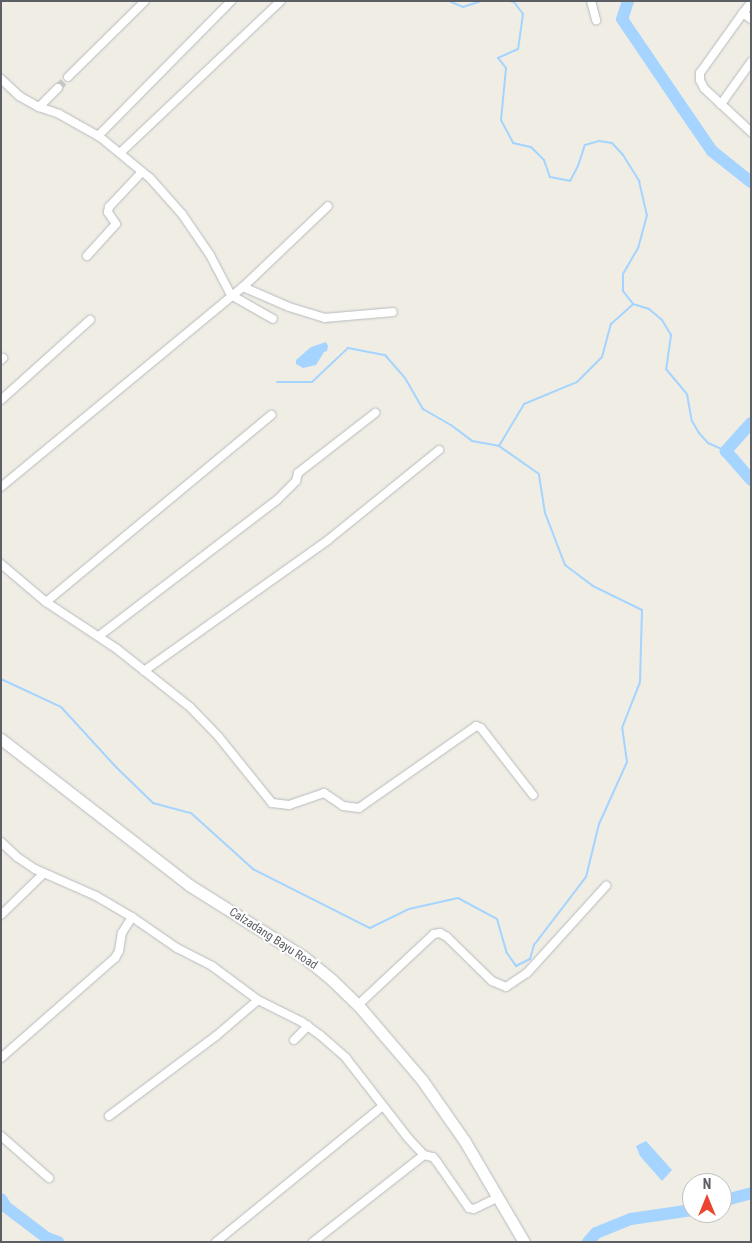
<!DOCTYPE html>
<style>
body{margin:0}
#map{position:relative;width:752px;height:1243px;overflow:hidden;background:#efede4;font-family:"Roboto Condensed",sans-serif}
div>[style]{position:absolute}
.water>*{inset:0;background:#a4d4ff}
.stream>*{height:2px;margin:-1px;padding:0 1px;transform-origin:1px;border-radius:1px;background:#a4d4ff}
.river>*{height:12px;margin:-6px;padding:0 6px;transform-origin:6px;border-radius:6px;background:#a4d4ff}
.street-tunnel>*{height:8px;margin-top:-4px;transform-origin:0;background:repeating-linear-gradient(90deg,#cacac4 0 8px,transparent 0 12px)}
.roads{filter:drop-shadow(0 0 1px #b7babe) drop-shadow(0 0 1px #b7babe)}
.street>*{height:8px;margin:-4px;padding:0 4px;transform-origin:4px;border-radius:4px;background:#fff}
.secondary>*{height:11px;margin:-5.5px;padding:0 5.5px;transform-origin:5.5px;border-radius:5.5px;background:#fff}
span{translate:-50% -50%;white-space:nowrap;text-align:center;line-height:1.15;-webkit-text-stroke:4px #fff;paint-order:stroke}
.street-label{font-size:12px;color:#5c6065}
.frame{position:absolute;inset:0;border:2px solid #5c6065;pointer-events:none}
.north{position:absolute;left:682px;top:1173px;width:50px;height:50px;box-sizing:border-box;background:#fff;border:1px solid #bebfc1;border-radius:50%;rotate:0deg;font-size:14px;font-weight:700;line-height:20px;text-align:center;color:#5c6065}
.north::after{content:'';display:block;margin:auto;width:18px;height:22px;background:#eb442f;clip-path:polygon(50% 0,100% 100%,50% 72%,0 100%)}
</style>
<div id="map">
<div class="water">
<i style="clip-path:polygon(326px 342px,328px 346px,327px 351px,324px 352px,316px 365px,303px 368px,296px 364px,296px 360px,311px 347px)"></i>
<i style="clip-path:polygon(646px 1141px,672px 1170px,662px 1181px,640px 1156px,636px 1146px)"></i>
</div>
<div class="stream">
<i style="left:449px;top:1px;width:15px;rotate:23deg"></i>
<i style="left:463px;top:7px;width:19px;rotate:-18deg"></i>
<i style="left:510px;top:1px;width:4px;rotate:14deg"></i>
<i style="left:514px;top:2px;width:15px;rotate:53deg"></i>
<i style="left:523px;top:14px;width:35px;rotate:98deg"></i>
<i style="left:518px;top:49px;width:22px;rotate:156deg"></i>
<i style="left:498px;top:58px;width:13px;rotate:51deg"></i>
<i style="left:506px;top:68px;width:52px;rotate:95.5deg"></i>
<i style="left:501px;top:120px;width:26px;rotate:62deg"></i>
<i style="left:513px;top:143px;width:18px;rotate:13deg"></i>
<i style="left:531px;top:147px;width:18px;rotate:45deg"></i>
<i style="left:544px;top:160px;width:18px;rotate:71deg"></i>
<i style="left:550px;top:177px;width:20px;rotate:11deg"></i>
<i style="left:570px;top:181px;width:17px;rotate:-62deg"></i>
<i style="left:578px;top:166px;width:22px;rotate:-72deg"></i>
<i style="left:585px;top:145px;width:15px;rotate:-16deg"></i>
<i style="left:599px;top:141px;width:13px;rotate:9deg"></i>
<i style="left:612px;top:143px;width:16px;rotate:47deg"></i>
<i style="left:623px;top:155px;width:31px;rotate:58deg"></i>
<i style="left:639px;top:181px;width:35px;rotate:77deg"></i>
<i style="left:647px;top:215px;width:34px;rotate:105deg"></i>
<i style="left:638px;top:248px;width:30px;rotate:120deg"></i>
<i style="left:623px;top:274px;width:17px;rotate:90deg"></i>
<i style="left:623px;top:291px;width:16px;rotate:52deg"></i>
<i style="left:633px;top:304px;width:17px;rotate:17deg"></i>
<i style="left:649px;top:309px;width:17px;rotate:40deg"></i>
<i style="left:662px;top:320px;width:17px;rotate:59deg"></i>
<i style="left:671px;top:335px;width:34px;rotate:98deg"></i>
<i style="left:666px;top:369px;width:33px;rotate:50deg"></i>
<i style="left:687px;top:394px;width:27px;rotate:80deg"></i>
<i style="left:692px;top:421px;width:14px;rotate:60deg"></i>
<i style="left:699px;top:433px;width:13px;rotate:48deg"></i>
<i style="left:708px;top:443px;width:20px;rotate:24deg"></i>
<i style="left:277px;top:382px;width:35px"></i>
<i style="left:312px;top:382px;width:50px;rotate:-43.4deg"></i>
<i style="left:348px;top:348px;width:38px;rotate:11deg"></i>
<i style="left:385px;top:355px;width:30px;rotate:49deg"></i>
<i style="left:405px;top:378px;width:36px;rotate:60deg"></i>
<i style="left:423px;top:409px;width:32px;rotate:30deg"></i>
<i style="left:451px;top:425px;width:26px;rotate:37deg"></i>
<i style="left:472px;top:441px;width:27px;rotate:10deg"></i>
<i style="left:1px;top:679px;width:66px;rotate:25deg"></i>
<i style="left:61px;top:707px;width:81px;rotate:47.5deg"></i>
<i style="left:116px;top:767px;width:52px;rotate:44.2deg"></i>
<i style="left:153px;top:803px;width:39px;rotate:15deg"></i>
<i style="left:191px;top:813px;width:84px;rotate:42.1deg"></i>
<i style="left:253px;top:869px;width:131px;rotate:26.8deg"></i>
<i style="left:370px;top:928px;width:43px;rotate:-26deg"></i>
<i style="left:409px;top:909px;width:50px;rotate:-12.7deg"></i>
<i style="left:458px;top:898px;width:44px;rotate:28.3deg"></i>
<i style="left:497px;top:919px;width:35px;rotate:74deg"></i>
<i style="left:507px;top:953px;width:16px;rotate:55deg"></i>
<i style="left:516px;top:966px;width:16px;rotate:-27deg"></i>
<i style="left:530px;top:959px;width:15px;rotate:-74deg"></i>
<i style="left:534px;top:945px;width:86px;rotate:-52.6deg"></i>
<i style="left:586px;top:877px;width:55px;rotate:-76.2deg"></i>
<i style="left:599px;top:824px;width:68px;rotate:-65.7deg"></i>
<i style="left:627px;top:762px;width:34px;rotate:-98deg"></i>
<i style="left:622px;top:728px;width:49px;rotate:-68.6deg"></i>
<i style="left:640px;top:682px;width:72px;rotate:-88.4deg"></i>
<i style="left:642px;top:610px;width:55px;rotate:-153.9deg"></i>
<i style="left:593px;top:586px;width:35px;rotate:-143deg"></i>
<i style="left:565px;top:565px;width:56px;rotate:-111deg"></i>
<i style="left:545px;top:513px;width:39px;rotate:-99deg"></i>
<i style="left:539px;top:474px;width:49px;rotate:-145deg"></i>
<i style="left:499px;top:446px;width:49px;rotate:-59.2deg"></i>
<i style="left:524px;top:404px;width:57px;rotate:-22.5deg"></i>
<i style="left:577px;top:382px;width:35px;rotate:-45deg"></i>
<i style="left:602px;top:357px;width:34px;rotate:-75deg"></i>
<i style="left:611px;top:324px;width:30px;rotate:-42deg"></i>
</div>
<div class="river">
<i style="left:628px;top:1px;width:19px;rotate:108deg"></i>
<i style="left:622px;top:19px;width:102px;rotate:55.8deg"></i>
<i style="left:679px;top:103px;width:58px;rotate:55.5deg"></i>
<i style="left:712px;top:151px;width:50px;rotate:38.5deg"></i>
<i style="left:751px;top:423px;width:38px;rotate:132deg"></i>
<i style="left:726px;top:451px;width:38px;rotate:49deg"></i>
<i style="left:1px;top:1199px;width:9px;rotate:58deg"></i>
<i style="left:6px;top:1207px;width:51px;rotate:37.1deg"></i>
<i style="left:47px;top:1238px;width:12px;rotate:20deg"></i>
<i style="left:722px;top:1201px;width:30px;rotate:-15deg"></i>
<i style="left:588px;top:1242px;width:12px;rotate:-48deg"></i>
<i style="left:596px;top:1233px;width:38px;rotate:-22deg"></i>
<i style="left:631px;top:1219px;width:62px;rotate:-8.4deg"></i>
</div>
<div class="street-tunnel">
<i style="left:58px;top:88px;width:15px;rotate:-48deg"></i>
</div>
<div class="roads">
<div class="street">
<i style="left:591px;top:1px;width:20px;rotate:75deg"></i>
<i style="left:751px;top:3px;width:13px;rotate:129deg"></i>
<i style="left:743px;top:13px;width:10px;rotate:37deg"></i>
<i style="left:751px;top:62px;width:52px;rotate:125.5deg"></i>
<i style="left:721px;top:104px;width:41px;rotate:43deg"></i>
<i style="left:68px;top:77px;width:108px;rotate:-44.6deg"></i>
<i style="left:1px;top:79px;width:25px;rotate:43deg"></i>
<i style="left:19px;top:96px;width:23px;rotate:29deg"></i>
<i style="left:39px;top:107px;width:21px;rotate:19deg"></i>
<i style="left:59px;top:114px;width:47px;rotate:29.3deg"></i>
<i style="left:100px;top:137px;width:65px;rotate:39.4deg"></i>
<i style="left:150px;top:178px;width:48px;rotate:48.4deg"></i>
<i style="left:182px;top:214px;width:50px;rotate:55.7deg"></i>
<i style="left:210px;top:255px;width:45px;rotate:62.3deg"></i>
<i style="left:231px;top:295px;width:48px;rotate:29.7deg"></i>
<i style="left:721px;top:104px;width:23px;rotate:-137deg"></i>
<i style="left:704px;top:88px;width:9px;rotate:-117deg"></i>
<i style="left:700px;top:80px;width:7px;rotate:-90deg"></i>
<i style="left:700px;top:73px;width:74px;rotate:-54.4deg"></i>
<i style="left:39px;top:107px;width:27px;rotate:-45deg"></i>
<i style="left:98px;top:136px;width:190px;rotate:-45.4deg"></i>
<i style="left:120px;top:153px;width:221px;rotate:-43.4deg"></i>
<i style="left:87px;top:256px;width:43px;rotate:-47.8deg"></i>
<i style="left:116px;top:224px;width:14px;rotate:-124deg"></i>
<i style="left:108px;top:212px;width:5px;rotate:-79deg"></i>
<i style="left:109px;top:207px;width:48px;rotate:-46.7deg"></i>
<i style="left:243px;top:287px;width:117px;rotate:-43.6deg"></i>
<i style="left:1px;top:360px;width:3px;rotate:-45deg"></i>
<i style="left:1px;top:400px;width:120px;rotate:-42deg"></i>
<i style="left:1px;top:487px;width:314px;rotate:-39.6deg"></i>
<i style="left:243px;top:287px;width:50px;rotate:23.5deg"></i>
<i style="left:289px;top:307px;width:38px;rotate:17deg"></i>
<i style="left:325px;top:318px;width:68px;rotate:-5deg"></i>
<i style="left:1px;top:564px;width:59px;rotate:40.2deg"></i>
<i style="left:46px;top:602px;width:85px;rotate:33.5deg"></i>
<i style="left:117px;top:649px;width:93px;rotate:38.5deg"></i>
<i style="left:190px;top:707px;width:40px;rotate:46deg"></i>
<i style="left:218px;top:736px;width:86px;rotate:51.1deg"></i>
<i style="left:272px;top:803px;width:17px;rotate:7deg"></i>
<i style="left:289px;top:805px;width:37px;rotate:-19deg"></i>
<i style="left:324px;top:793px;width:23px;rotate:34deg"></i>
<i style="left:343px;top:806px;width:16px;rotate:7deg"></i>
<i style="left:359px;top:808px;width:143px;rotate:-35deg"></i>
<i style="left:476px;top:726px;width:5px;rotate:22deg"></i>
<i style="left:481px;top:728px;width:85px;rotate:52.2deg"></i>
<i style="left:46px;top:602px;width:293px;rotate:-39.7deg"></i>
<i style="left:99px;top:636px;width:224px;rotate:-37.4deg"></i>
<i style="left:277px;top:500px;width:27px;rotate:-45deg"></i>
<i style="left:296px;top:481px;width:8px;rotate:-76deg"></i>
<i style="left:298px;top:473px;width:98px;rotate:-37.9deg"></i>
<i style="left:144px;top:671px;width:226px;rotate:-35.4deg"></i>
<i style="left:328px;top:540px;width:143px;rotate:-39deg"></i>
<i style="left:1px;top:842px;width:22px;rotate:43deg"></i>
<i style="left:17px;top:857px;width:22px;rotate:34deg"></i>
<i style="left:35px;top:869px;width:67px;rotate:23.9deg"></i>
<i style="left:96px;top:896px;width:42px;rotate:30.3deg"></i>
<i style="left:132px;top:917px;width:55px;rotate:34.6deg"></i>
<i style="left:177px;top:948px;width:39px;rotate:27deg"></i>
<i style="left:212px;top:966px;width:57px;rotate:36.5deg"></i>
<i style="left:258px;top:1000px;width:49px;rotate:26.6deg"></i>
<i style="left:302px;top:1022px;width:22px;rotate:36deg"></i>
<i style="left:320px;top:1035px;width:35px;rotate:41deg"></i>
<i style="left:346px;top:1058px;width:101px;rotate:52.2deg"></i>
<i style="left:408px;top:1138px;width:23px;rotate:47deg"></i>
<i style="left:424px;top:1155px;width:9px;rotate:13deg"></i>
<i style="left:433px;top:1157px;width:6px;rotate:51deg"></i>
<i style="left:437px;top:1162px;width:56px;rotate:55.2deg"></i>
<i style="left:469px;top:1208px;width:5px;rotate:11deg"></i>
<i style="left:474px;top:1209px;width:25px;rotate:-26deg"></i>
<i style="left:1px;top:915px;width:59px;rotate:-44.3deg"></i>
<i style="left:358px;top:1005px;width:104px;rotate:-43.1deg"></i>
<i style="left:434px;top:934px;width:6px;rotate:-9deg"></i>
<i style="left:440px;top:933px;width:8px;rotate:30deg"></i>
<i style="left:447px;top:937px;width:63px;rotate:44.4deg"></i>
<i style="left:492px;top:981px;width:15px;rotate:23deg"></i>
<i style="left:506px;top:987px;width:25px;rotate:-34deg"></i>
<i style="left:527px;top:973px;width:118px;rotate:-47.8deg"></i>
<i style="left:294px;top:1040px;width:20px;rotate:-45deg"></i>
<i style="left:1px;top:1058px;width:152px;rotate:-41.3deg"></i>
<i style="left:115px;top:958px;width:8px;rotate:-60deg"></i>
<i style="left:119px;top:951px;width:18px;rotate:-81deg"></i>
<i style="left:122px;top:933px;width:19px;rotate:-58deg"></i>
<i style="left:109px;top:1116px;width:134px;rotate:-36.8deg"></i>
<i style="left:216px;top:1036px;width:55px;rotate:-40.6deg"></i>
<i style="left:1px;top:1136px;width:64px;rotate:41.2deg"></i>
<i style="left:216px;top:1242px;width:215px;rotate:-39.2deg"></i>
<i style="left:313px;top:1242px;width:141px;rotate:-38.1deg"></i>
</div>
<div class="secondary">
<i style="left:1px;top:739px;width:238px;rotate:37.8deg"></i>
<i style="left:189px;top:885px;width:136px;rotate:32.1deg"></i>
<i style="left:304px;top:957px;width:36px;rotate:39deg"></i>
<i style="left:332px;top:980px;width:36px;rotate:44deg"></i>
<i style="left:358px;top:1005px;width:99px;rotate:49.5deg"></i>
<i style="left:422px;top:1080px;width:73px;rotate:55deg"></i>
<i style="left:464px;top:1140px;width:118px;rotate:59.5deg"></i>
</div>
</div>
<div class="street-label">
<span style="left:273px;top:939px;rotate:33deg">Calzadang Bayu Road</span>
</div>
<div class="frame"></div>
<div class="north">N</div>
</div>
